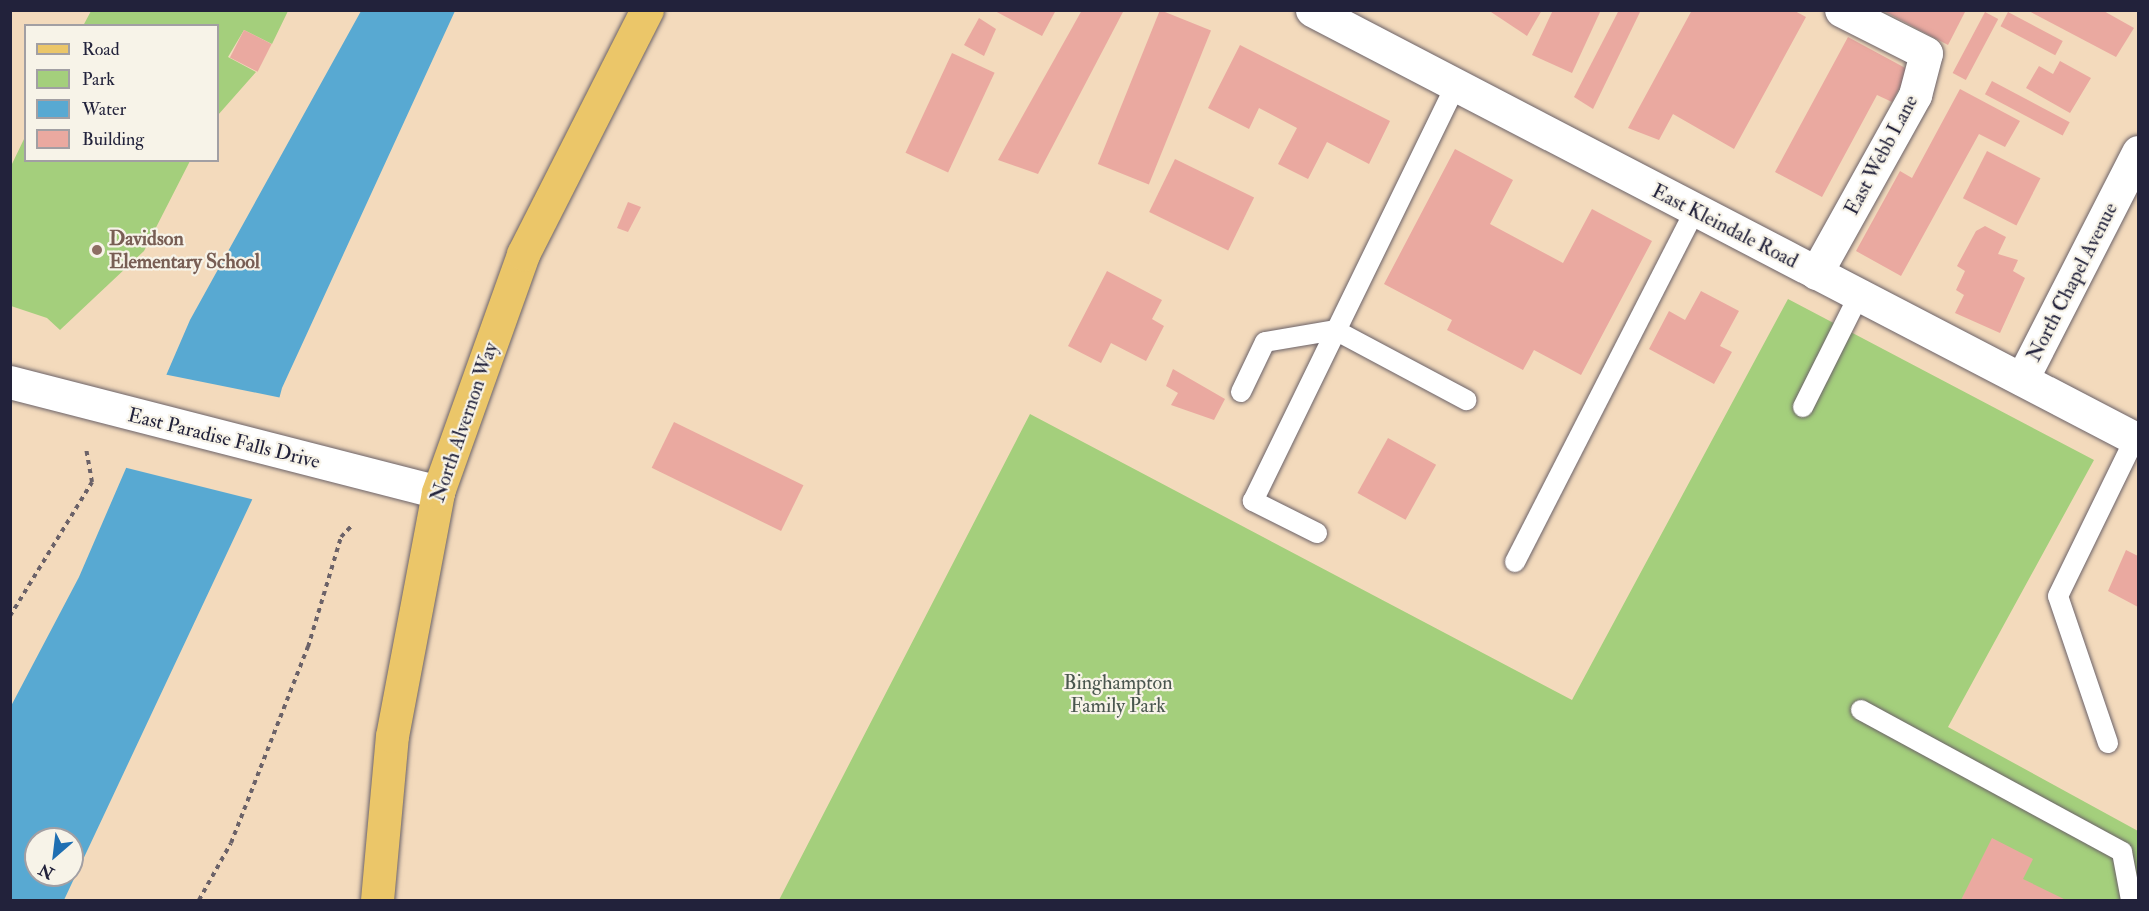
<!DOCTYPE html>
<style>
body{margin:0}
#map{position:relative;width:2149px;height:911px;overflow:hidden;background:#f3dabc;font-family:"IM FELL Double Pica",serif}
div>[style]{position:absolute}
.green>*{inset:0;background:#a4cf7c}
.water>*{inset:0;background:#58a9d2}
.pier>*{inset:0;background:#f3dabc}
.building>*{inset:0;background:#eaa9a0;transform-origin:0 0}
.path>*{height:4px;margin-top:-2px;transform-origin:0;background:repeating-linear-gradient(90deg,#6b6268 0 4.5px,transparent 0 9px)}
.roads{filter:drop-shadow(0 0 2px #6b6268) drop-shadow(0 0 2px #6b6268)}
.service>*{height:20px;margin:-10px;padding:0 10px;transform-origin:10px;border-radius:10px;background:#fff}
.minor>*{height:33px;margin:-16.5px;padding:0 16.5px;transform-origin:16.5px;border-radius:16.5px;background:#fff}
.primary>*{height:33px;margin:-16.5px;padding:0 16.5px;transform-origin:16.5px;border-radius:16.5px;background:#ebc669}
.dots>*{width:16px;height:16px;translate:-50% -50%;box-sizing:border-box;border:3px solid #f7f3e8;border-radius:50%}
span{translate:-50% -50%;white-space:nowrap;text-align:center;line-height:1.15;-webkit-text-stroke:4.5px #f7f3e8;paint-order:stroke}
.street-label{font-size:20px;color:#22223b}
.education-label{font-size:20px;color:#785e54;font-weight:700}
.left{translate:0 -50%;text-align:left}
.park-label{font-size:20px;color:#49564e}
.frame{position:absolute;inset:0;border:12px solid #22223b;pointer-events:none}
.legend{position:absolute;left:24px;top:24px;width:195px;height:138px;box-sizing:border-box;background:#f7f3e8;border:2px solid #a29fa3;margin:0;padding:8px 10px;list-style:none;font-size:18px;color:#22223b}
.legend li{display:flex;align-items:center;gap:12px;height:30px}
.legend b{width:30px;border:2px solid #a29fa3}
.north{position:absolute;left:24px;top:827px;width:60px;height:60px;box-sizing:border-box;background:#f7f3e8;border:2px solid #a29fa3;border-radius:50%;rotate:208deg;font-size:16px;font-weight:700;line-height:24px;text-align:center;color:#22223b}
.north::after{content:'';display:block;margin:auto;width:21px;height:27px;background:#1f6fb2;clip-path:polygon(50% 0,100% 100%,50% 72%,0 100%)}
</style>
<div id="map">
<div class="green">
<i style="clip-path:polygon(91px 11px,288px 11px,272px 44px,244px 30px,228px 57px,256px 72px,218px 115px,218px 26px,83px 26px)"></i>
<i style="clip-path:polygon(25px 137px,26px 160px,190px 161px,144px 251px,60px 330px,47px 318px,11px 306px,11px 166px)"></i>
<i style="clip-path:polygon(1788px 299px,2094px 460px,1948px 727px,2138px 831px,2138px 900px,779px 900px,1030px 414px,1572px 700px)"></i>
</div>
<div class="water">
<i style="clip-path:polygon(evenodd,361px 11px,455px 11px,282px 388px,252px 500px,64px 900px,11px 900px,11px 706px,79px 577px,190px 320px,361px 11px,36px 839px,72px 839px,72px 875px,36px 875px,36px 839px)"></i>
</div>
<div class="pier">
<i style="clip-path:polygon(163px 374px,282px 398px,255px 500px,123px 467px)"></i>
</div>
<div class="building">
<i style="clip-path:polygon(993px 10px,1056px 10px,1042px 36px)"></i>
<i style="clip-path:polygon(1082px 10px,1124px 10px,1038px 174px,998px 160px)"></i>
<i style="left:1160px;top:10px;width:55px;height:166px;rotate:22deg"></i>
<i style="clip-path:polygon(1488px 10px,1542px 10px,1527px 36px)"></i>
<i style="clip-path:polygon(1553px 10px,1601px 10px,1572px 73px,1532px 55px)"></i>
<i style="clip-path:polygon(1619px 10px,1641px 10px,1593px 109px,1574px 97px)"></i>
<i style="clip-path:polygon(1692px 10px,1793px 10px,1806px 17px,1734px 149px,1673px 114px,1659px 140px,1628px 128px)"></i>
<i style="clip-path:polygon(1882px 10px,1966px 10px,1948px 45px)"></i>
<i style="clip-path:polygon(2027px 10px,2102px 10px,2134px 28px,2116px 57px)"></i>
<i style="left:1985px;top:12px;width:15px;height:69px;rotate:28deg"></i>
<i style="left:2008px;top:12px;width:62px;height:16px;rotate:28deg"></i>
<i style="clip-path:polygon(979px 18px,996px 29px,984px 56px,964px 45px)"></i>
<i style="left:244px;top:30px;width:31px;height:31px;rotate:27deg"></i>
<i style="clip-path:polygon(1848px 37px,1909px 70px,1892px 102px,1877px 95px,1822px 197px,1775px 172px)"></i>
<i style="clip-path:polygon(1240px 45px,1390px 121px,1369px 164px,1327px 142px,1308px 179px,1278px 164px,1297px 128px,1259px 108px,1249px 129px,1208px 108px)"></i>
<i style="left:952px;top:53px;width:47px;height:110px;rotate:25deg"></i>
<i style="clip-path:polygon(2060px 61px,2091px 78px,2070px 113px,2026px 88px,2039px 66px,2053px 74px)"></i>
<i style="left:1992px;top:81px;width:88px;height:15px;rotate:28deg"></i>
<i style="clip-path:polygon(1960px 89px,2020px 121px,2005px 147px,1979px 134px,1901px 276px,1856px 251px,1900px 171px,1912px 178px)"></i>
<i style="clip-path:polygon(1455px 149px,1513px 180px,1490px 224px,1563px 263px,1592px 209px,1652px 241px,1581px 375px,1534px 350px,1523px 370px,1447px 330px,1452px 320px,1384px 284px)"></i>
<i style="left:1987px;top:151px;width:60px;height:53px;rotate:27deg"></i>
<i style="left:1175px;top:159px;width:88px;height:59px;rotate:26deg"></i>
<i style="clip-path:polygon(628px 202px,641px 207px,628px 232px,617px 228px)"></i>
<i style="clip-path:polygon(1985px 226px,2006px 237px,1998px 254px,2018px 260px,2013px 271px,2025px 278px,2000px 333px,1955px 313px,1964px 295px,1956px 290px,1965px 271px,1957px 266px,1976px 231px)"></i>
<i style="clip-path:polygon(1107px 271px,1162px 300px,1152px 319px,1164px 326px,1146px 361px,1111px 343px,1101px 363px,1068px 346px)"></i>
<i style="clip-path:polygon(1701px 291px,1739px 311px,1720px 346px,1732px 352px,1714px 384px,1649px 349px,1669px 311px,1685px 320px)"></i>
<i style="clip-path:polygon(1173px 369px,1225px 399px,1214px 420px,1171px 405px,1178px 393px,1166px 386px)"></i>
<i style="left:674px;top:422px;width:144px;height:51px;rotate:26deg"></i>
<i style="left:1388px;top:438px;width:55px;height:63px;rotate:29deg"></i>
<i style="clip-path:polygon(2126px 550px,2138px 556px,2138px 607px,2108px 591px)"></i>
<i style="clip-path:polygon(1992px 838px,2033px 859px,2023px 879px,2066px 900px,1961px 900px)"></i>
</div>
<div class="path">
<i style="left:10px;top:616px;width:157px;rotate:-58.5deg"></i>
<i style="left:92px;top:482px;width:35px;rotate:-100deg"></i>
<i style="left:199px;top:900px;width:65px;rotate:-60.7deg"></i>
<i style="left:231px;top:843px;width:211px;rotate:-68.6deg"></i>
<i style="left:308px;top:647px;width:115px;rotate:-73.3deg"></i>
<i style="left:341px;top:537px;width:16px;rotate:-47deg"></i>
</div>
<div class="roads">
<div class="service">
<i style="left:1241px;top:392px;width:55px;rotate:-64.4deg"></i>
<i style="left:1265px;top:342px;width:71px;rotate:-9.7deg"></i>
<i style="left:1335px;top:330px;width:149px;rotate:28.1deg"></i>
<i style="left:1803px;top:407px;width:125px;rotate:-63.4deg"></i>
<i style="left:1317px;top:533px;width:72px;rotate:-153.4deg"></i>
<i style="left:1253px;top:501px;width:462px;rotate:-64deg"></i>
<i style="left:1515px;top:562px;width:395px;rotate:-62.9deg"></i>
<i style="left:1861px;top:710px;width:297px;rotate:28.5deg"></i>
<i style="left:2122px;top:852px;width:49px;rotate:79.4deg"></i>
<i style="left:2108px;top:743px;width:155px;rotate:-108.8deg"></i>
<i style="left:2058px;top:596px;width:176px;rotate:-64deg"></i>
</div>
<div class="minor">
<i style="left:1312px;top:10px;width:931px;rotate:27.5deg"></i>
<i style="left:1816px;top:273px;width:204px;rotate:-60.9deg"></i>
<i style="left:1915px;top:95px;width:43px;rotate:-75.3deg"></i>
<i style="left:1926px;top:53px;width:95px;rotate:-153.2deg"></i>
<i style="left:2022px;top:379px;width:255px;rotate:-62.9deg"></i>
<i style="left:10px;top:382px;width:442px;rotate:14.4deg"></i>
</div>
<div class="primary">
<i style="left:377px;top:900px;width:165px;rotate:-84.8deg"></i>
<i style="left:392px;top:736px;width:248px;rotate:-79.3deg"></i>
<i style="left:438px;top:492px;width:253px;rotate:-70.3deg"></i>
<i style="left:523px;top:254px;width:274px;rotate:-63.1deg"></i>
</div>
</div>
<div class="dots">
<i style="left:97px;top:250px;background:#8d6e63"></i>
</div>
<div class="street-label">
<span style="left:1881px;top:155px;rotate:-62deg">East Webb Lane</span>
<span style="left:1725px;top:226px;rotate:27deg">East Kleindale Road</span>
<span style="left:2072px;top:282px;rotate:-63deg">North Chapel Avenue</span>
<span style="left:464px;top:422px;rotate:-71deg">North Alvernon Way</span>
<span style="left:224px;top:438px;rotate:14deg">East Paradise Falls Drive</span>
</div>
<div class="education-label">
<span class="left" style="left:109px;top:250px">Davidson<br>Elementary School</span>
</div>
<div class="park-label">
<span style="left:1118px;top:694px">Binghampton<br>Family Park</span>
</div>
<div class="frame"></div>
<ul class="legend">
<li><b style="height:8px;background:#ebc669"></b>Road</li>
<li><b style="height:16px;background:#a4cf7c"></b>Park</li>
<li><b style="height:16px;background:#58a9d2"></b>Water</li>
<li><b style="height:16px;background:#eaa9a0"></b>Building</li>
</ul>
<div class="north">N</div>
</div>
